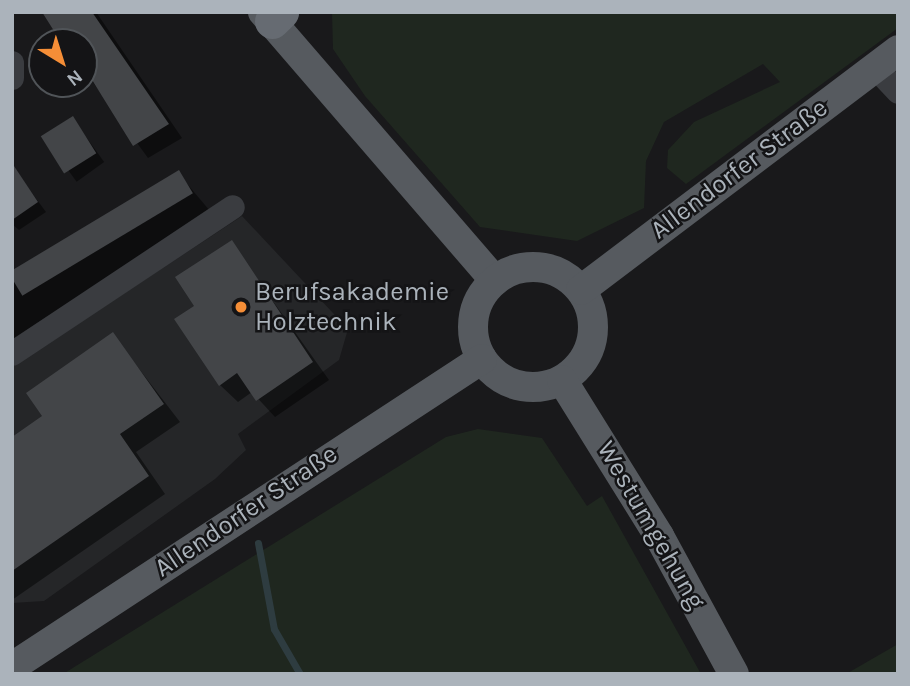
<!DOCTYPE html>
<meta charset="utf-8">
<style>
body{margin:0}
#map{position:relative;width:910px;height:686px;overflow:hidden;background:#19191b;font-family:Karla,sans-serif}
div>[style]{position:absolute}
.built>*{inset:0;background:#252628}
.green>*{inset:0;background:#1f271f}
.shadow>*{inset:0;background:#0007;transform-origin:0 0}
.stream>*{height:7px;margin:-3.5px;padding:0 3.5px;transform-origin:3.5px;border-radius:3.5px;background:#2e3c40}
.building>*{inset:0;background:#434548;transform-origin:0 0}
.minor>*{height:24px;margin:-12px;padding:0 12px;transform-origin:12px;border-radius:12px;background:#3a3c40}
.major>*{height:30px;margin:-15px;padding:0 15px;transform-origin:15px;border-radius:15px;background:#565a5f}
.major>.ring{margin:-15px;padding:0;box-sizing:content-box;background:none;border:30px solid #565a5f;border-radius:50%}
.highway>*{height:35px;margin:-17.5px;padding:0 17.5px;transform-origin:17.5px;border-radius:17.5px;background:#666b72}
.dots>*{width:19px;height:19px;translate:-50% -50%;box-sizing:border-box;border:4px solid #141416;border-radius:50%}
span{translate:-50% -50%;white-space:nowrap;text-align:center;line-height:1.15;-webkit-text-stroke:5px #141416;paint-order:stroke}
.street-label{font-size:26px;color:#abb3bb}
.poi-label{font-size:26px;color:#abb3bb}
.left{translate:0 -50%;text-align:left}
.frame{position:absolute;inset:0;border:14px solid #abb3bb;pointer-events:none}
.north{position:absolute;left:28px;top:28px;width:70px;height:70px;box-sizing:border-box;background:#141416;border:2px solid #505458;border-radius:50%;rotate:142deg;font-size:19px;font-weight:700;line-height:28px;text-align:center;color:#abb3bb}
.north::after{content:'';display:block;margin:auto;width:24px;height:32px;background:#f58e37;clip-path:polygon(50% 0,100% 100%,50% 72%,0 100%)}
</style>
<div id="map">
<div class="built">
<i style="clip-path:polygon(242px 216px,348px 329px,339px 360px,238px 434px,246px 450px,215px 479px,44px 601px,12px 603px,12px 367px)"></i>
</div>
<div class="green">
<i style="clip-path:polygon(898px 12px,898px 28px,686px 184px,667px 168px,668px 150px,694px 122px,780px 82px,763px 64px,664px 122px,646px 161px,644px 208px,577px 241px,480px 227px,365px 96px,333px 49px,332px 13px)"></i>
<i style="clip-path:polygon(478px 429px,542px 438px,587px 506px,602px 496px,701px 674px,63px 674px,446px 437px)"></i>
<i style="clip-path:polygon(898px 644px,898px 674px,846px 674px)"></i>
</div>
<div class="shadow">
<i style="clip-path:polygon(45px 12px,96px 12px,182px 138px,148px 158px,84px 70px,84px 42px,65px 42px)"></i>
<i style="left:73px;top:119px;width:53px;height:34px;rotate:54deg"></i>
<i style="clip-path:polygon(14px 169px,46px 212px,19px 230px,12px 224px)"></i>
<i style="clip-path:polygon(178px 173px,210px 211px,14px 338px,22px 350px,12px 356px,12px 280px)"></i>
<i style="clip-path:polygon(231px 242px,329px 380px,275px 417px,252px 392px,238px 402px,220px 385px,196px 306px)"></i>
<i style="clip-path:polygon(113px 335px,180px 422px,136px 452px,165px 494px,12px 600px,12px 439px,44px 416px)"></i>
</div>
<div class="stream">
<i style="left:258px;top:543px;width:87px;rotate:79.5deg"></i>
<i style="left:274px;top:629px;width:52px;rotate:60deg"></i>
</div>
<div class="building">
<i style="clip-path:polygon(42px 12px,92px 12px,169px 124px,133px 146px,84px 67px,84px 42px,61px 42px)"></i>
<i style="left:73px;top:116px;width:44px;height:38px;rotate:58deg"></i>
<i style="clip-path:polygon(14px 166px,38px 202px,12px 220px,12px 168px)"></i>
<i style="left:179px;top:170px;width:27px;height:199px;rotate:59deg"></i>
<i style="clip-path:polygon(232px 240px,313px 362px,256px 401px,237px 373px,219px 386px,174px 319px,194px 306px,175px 277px)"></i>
<i style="clip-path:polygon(113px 332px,164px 404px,120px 434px,149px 476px,12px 571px,12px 437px,42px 416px,26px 393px)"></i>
</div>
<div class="minor">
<i style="left:12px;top:63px;width:15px;rotate:90deg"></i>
<i style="left:875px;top:67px;width:34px;rotate:47deg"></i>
<i style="left:12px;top:354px;width:265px;rotate:-33.6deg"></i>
</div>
<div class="major">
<i style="left:263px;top:12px;width:355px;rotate:49.2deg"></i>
<i class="ring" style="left:473px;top:267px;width:90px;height:90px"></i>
<i style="left:581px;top:290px;width:398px;rotate:-37.1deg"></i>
<i style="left:562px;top:380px;width:184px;rotate:58.1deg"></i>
<i style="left:659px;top:536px;width:157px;rotate:61.5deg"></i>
<i style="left:12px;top:667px;width:562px;rotate:-33.24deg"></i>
</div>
<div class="highway">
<i style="left:272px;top:21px;width:13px;rotate:-45deg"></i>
</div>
<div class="dots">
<i style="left:241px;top:307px;background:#f58e37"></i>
</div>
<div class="street-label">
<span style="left:739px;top:169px;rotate:-37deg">Allendorfer Straße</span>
<span style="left:246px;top:511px;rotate:-34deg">Allendorfer Straße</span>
<span style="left:651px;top:525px;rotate:60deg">Westumgehung</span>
</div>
<div class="poi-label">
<span class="left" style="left:255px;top:307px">Berufsakademie<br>Holztechnik</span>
</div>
<div class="frame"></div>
<div class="north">N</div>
</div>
